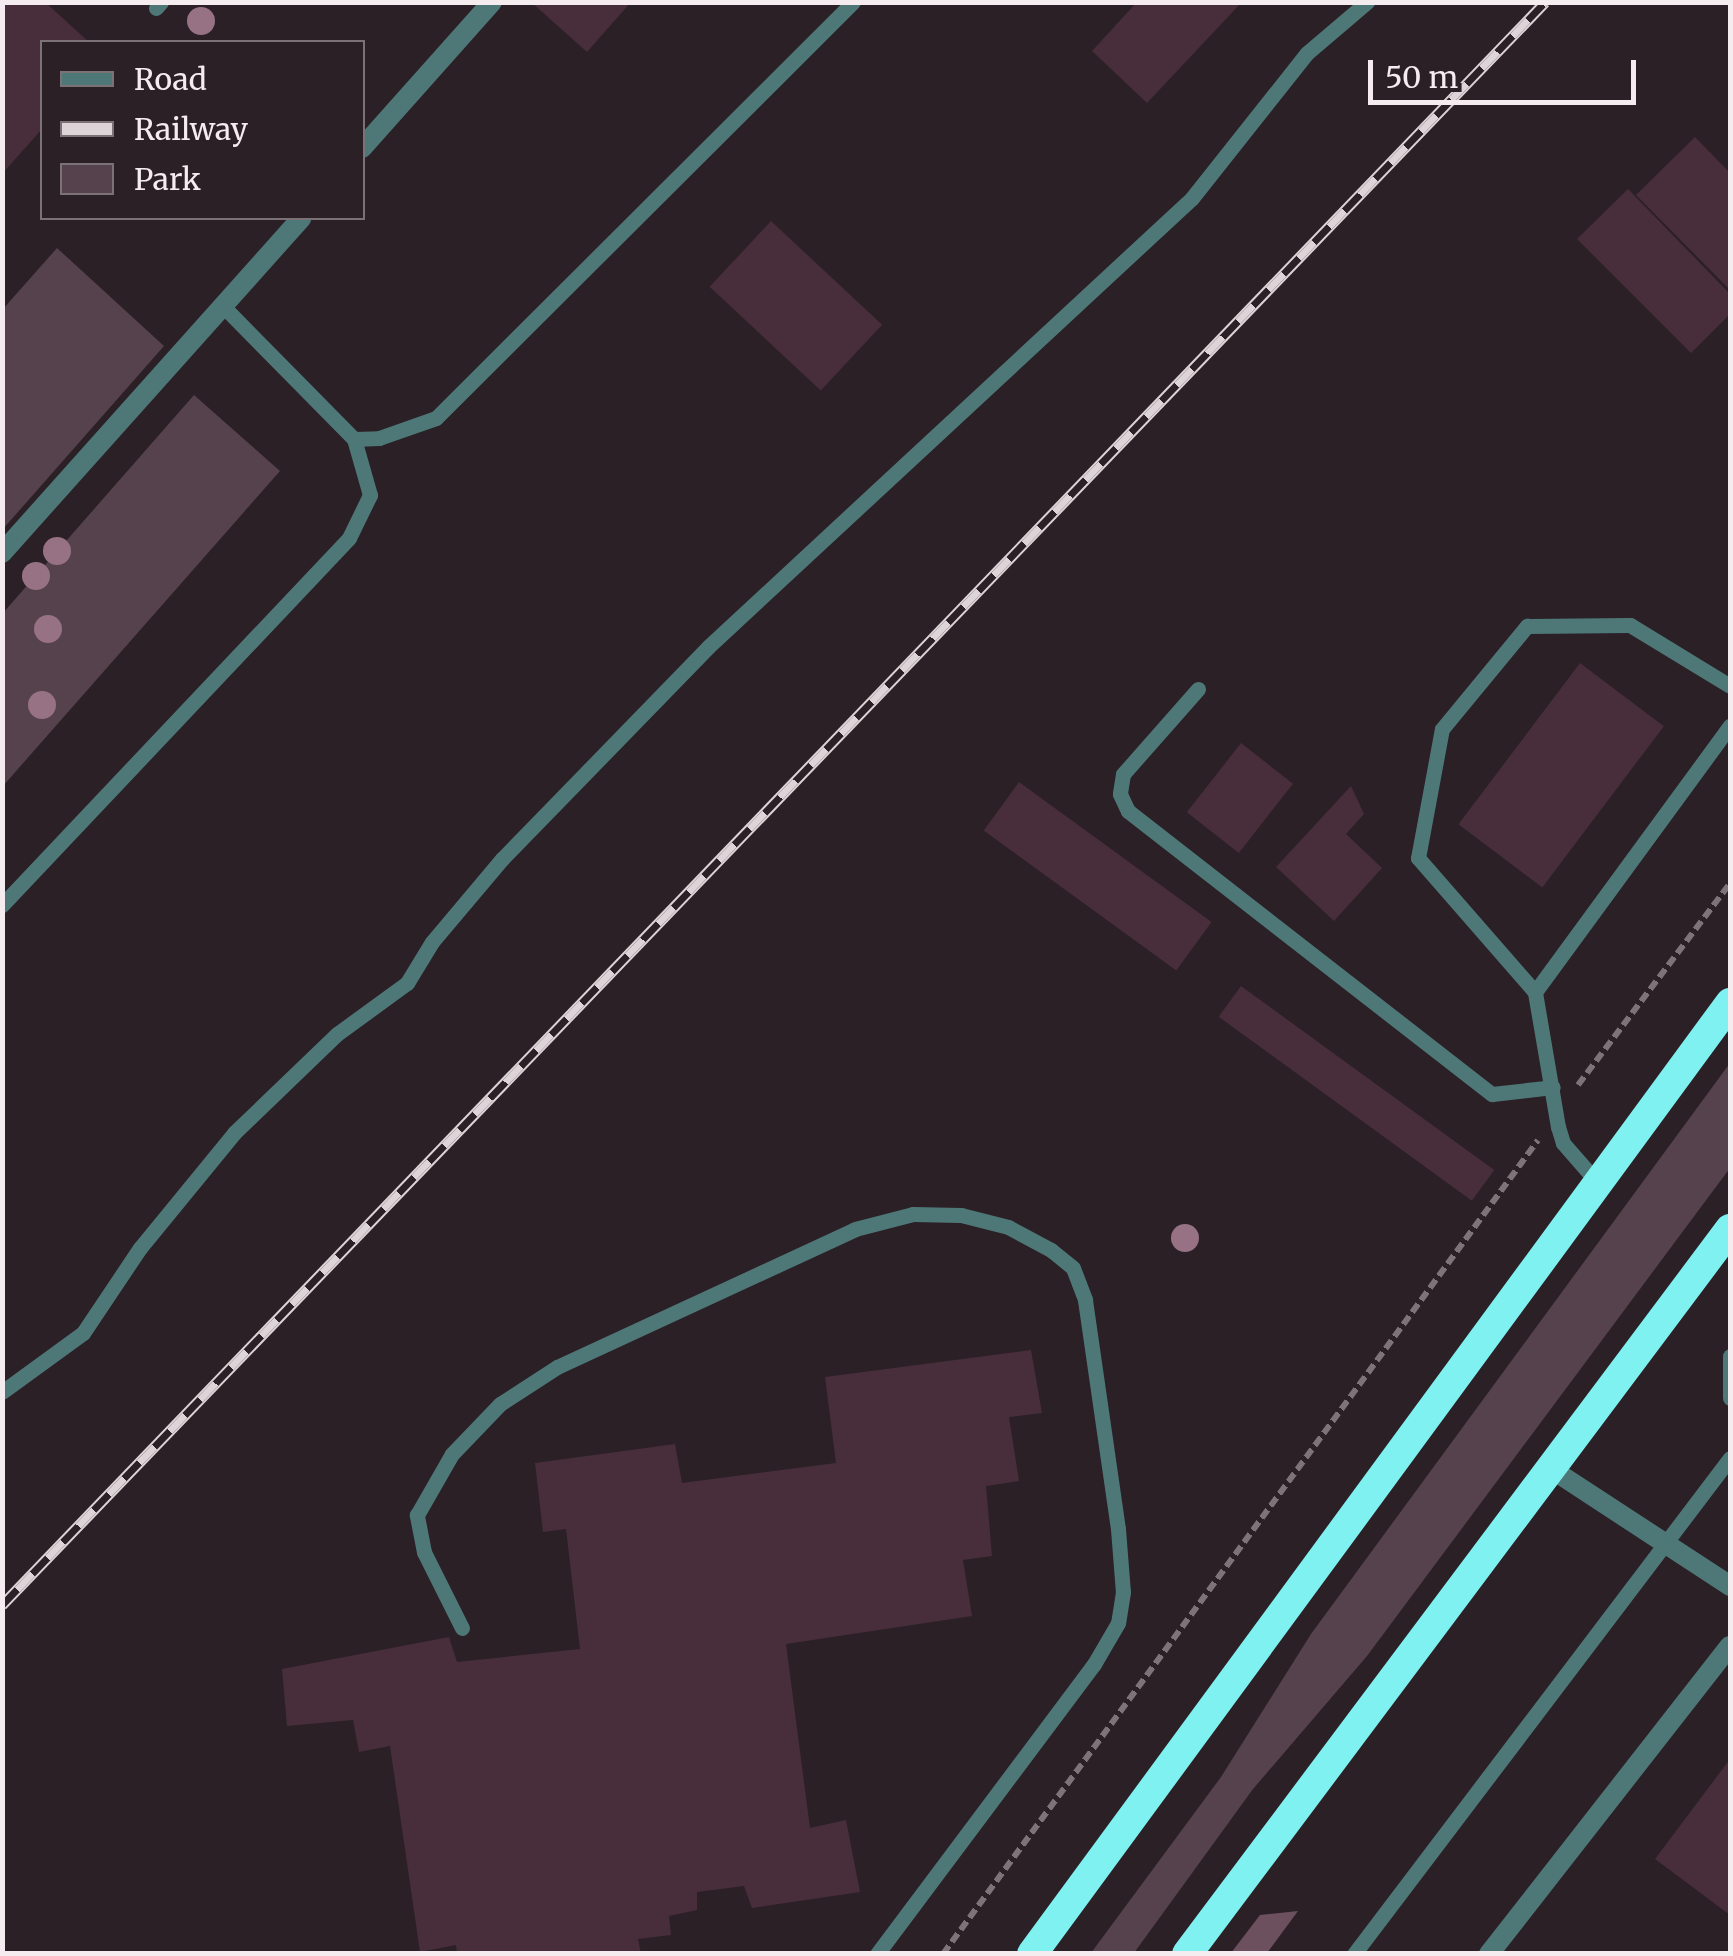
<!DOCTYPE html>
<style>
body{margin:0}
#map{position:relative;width:1733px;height:1956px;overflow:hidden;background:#2b2025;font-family:Merriweather,serif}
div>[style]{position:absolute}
.green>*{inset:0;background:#56424c}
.forest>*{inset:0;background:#6d505e}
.building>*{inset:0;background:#482d3b;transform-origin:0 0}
.path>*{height:6px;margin-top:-3px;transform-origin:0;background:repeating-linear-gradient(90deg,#7d7378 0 10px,transparent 0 15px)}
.lane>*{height:15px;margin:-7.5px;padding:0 7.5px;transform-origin:7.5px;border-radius:7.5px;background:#4e7878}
.street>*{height:20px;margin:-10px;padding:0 10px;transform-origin:10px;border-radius:10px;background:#4e7878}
.highway>*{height:30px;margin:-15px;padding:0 15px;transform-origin:15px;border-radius:15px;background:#7ff1f1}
.rail>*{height:11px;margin-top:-5.5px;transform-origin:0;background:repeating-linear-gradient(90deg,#2b2025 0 22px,#ddd4d8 0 44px);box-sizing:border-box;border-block:2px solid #ddd4d8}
.trees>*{width:28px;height:28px;margin:-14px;border-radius:50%;background:#977284}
span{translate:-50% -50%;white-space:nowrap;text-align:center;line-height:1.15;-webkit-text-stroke:8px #2b2025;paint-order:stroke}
.frame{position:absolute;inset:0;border:5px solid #f4ecef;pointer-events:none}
.legend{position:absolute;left:40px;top:40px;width:325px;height:180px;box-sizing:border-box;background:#2b2025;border:2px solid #7b7276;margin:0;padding:12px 18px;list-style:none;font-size:30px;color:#f4ecef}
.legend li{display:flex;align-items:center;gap:20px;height:50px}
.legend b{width:50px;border:2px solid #7b7276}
.scale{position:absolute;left:1368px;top:60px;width:268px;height:45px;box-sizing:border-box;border:5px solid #f4ecef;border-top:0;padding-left:12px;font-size:30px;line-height:35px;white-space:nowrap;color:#f4ecef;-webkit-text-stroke:8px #2b2025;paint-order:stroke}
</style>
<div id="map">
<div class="green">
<i style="clip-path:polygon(57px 248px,164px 346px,3px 529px,3px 309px)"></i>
<i style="clip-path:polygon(194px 395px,280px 471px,3px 786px,3px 613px)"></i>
<i style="clip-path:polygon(1730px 1063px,1730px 1168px,1367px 1656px,1253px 1789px,1134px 1953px,1091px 1953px,1221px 1777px,1311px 1634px)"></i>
</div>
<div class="forest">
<i style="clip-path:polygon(1298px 1911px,1267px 1953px,1231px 1953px,1260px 1915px)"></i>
</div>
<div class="building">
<i style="clip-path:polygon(2px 2px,45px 2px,89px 42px,42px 42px,42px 129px,2px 174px)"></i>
<i style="clip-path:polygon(531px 2px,631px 2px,587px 52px)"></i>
<i style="clip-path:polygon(1137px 2px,1242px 2px,1147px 103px,1092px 51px)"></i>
<i style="clip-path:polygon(1695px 137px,1730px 173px,1729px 289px,1636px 195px)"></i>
<i style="clip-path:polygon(1628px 189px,1730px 294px,1730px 314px,1691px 353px,1577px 239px)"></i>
<i style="left:771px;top:221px;width:152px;height:90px;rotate:43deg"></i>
<i style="left:1580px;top:663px;width:105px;height:202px;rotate:37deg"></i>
<i style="left:1241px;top:743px;width:66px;height:88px;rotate:38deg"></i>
<i style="left:1019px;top:782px;width:238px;height:60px;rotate:36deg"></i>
<i style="clip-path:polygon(1351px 786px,1364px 814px,1346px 834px,1382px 868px,1334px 921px,1276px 867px)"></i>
<i style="left:1241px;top:986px;width:313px;height:38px;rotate:36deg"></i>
<i style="clip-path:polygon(1031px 1350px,1042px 1413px,1009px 1417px,1019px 1481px,986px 1486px,992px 1556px,963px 1560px,972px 1616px,786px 1644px,810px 1828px,846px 1820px,860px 1892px,752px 1908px,744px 1886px,697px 1892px,697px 1910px,669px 1916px,671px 1935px,638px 1939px,641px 1954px,457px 1954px,456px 1945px,420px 1952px,390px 1746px,359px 1752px,353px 1720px,287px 1726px,282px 1669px,449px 1637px,457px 1662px,580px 1649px,566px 1529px,543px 1532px,535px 1463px,675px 1444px,682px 1483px,836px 1463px,825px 1377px)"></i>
<i style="clip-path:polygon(1730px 1759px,1730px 1915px,1655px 1859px)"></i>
</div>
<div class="path">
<i style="left:1578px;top:1085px;width:253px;rotate:-53deg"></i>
<i style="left:943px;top:1954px;width:1008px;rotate:-53.83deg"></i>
</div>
<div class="lane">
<i style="left:156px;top:8px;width:8px;rotate:-50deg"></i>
<i style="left:354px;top:439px;width:25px;rotate:-2deg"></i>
<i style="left:379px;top:438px;width:60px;rotate:-19.3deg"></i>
<i style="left:436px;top:418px;width:589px;rotate:-44.93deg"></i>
<i style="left:1198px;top:689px;width:113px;rotate:131.4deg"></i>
<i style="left:1123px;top:774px;width:20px;rotate:99deg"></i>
<i style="left:1120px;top:794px;width:19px;rotate:65deg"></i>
<i style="left:1128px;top:811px;width:461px;rotate:37.9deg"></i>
<i style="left:1492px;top:1094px;width:61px;rotate:-6.5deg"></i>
<i style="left:2px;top:905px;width:505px;rotate:-46.6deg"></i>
<i style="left:349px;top:538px;width:48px;rotate:-64deg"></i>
<i style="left:370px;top:495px;width:58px;rotate:-105.9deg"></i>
<i style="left:354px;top:439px;width:187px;rotate:-134.6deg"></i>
<i style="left:1535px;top:992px;width:178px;rotate:-131.1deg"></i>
<i style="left:1418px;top:858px;width:131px;rotate:-79.5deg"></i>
<i style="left:1442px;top:729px;width:134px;rotate:-50.5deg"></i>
<i style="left:1527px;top:626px;width:103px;rotate:-0.6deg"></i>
<i style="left:1630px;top:625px;width:117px;rotate:31.4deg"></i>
<i style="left:1597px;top:1182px;width:52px;rotate:-131.1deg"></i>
<i style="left:1563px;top:1143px;width:17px;rotate:-107deg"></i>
<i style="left:1558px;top:1127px;width:137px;rotate:-99.7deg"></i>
<i style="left:1535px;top:992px;width:330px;rotate:-53.8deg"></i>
<i style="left:1730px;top:1356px;width:42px;rotate:90deg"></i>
<i style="left:2px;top:1392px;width:100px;rotate:-36.1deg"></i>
<i style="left:83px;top:1333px;width:102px;rotate:-56.2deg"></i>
<i style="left:140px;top:1248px;width:149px;rotate:-50.7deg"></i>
<i style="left:234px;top:1133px;width:143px;rotate:-43.9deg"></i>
<i style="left:337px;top:1034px;width:87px;rotate:-36.1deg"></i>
<i style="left:407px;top:983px;width:48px;rotate:-58.6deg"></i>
<i style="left:432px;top:942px;width:109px;rotate:-49.9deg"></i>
<i style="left:502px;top:859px;width:296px;rotate:-45.8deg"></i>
<i style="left:708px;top:647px;width:660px;rotate:-42.85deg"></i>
<i style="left:1192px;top:198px;width:185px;rotate:-51.6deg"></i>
<i style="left:1307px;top:53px;width:79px;rotate:-40.4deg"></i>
<i style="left:462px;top:1628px;width:85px;rotate:-116.6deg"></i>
<i style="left:424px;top:1552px;width:38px;rotate:-101deg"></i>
<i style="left:417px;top:1515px;width:70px;rotate:-60.2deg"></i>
<i style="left:452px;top:1454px;width:69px;rotate:-46.2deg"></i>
<i style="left:500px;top:1404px;width:68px;rotate:-33deg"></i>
<i style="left:557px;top:1367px;width:328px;rotate:-24.8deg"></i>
<i style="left:855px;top:1229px;width:60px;rotate:-14.5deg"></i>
<i style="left:913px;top:1214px;width:48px;rotate:1.2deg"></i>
<i style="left:961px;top:1215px;width:49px;rotate:14.3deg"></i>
<i style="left:1008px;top:1227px;width:49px;rotate:28.1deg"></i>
<i style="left:1051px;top:1250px;width:28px;rotate:39deg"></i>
<i style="left:1073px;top:1268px;width:34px;rotate:69deg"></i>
<i style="left:1085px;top:1300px;width:231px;rotate:81.8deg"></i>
<i style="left:1118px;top:1529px;width:63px;rotate:85.5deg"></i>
<i style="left:1123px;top:1592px;width:31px;rotate:99deg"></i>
<i style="left:1118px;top:1623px;width:48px;rotate:120.3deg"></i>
<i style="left:1094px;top:1664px;width:362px;rotate:126.8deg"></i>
<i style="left:1354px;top:1954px;width:622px;rotate:-52.84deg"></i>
</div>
<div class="street">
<i style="left:362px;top:148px;width:195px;rotate:-48.3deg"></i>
<i style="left:2px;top:553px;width:449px;rotate:-48.2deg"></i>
<i style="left:1553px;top:1470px;width:212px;rotate:33.2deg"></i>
<i style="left:1489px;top:1954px;width:391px;rotate:-52deg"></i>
</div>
<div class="highway">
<i style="left:1032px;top:1954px;width:1180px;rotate:-53.72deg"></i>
<i style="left:1187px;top:1954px;width:906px;rotate:-53.17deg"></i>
</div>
<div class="rail">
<i style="left:2px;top:1605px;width:2225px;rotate:-46.09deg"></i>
</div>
<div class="trees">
<i style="left:201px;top:21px"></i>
<i style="left:57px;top:551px"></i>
<i style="left:36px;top:576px"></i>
<i style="left:48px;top:629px"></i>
<i style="left:42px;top:705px"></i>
<i style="left:1185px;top:1238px"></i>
</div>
<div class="frame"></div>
<ul class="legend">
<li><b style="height:12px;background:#4e7878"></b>Road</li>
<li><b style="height:12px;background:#ddd4d8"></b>Railway</li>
<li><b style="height:28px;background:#56424c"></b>Park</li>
</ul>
<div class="scale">50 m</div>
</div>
